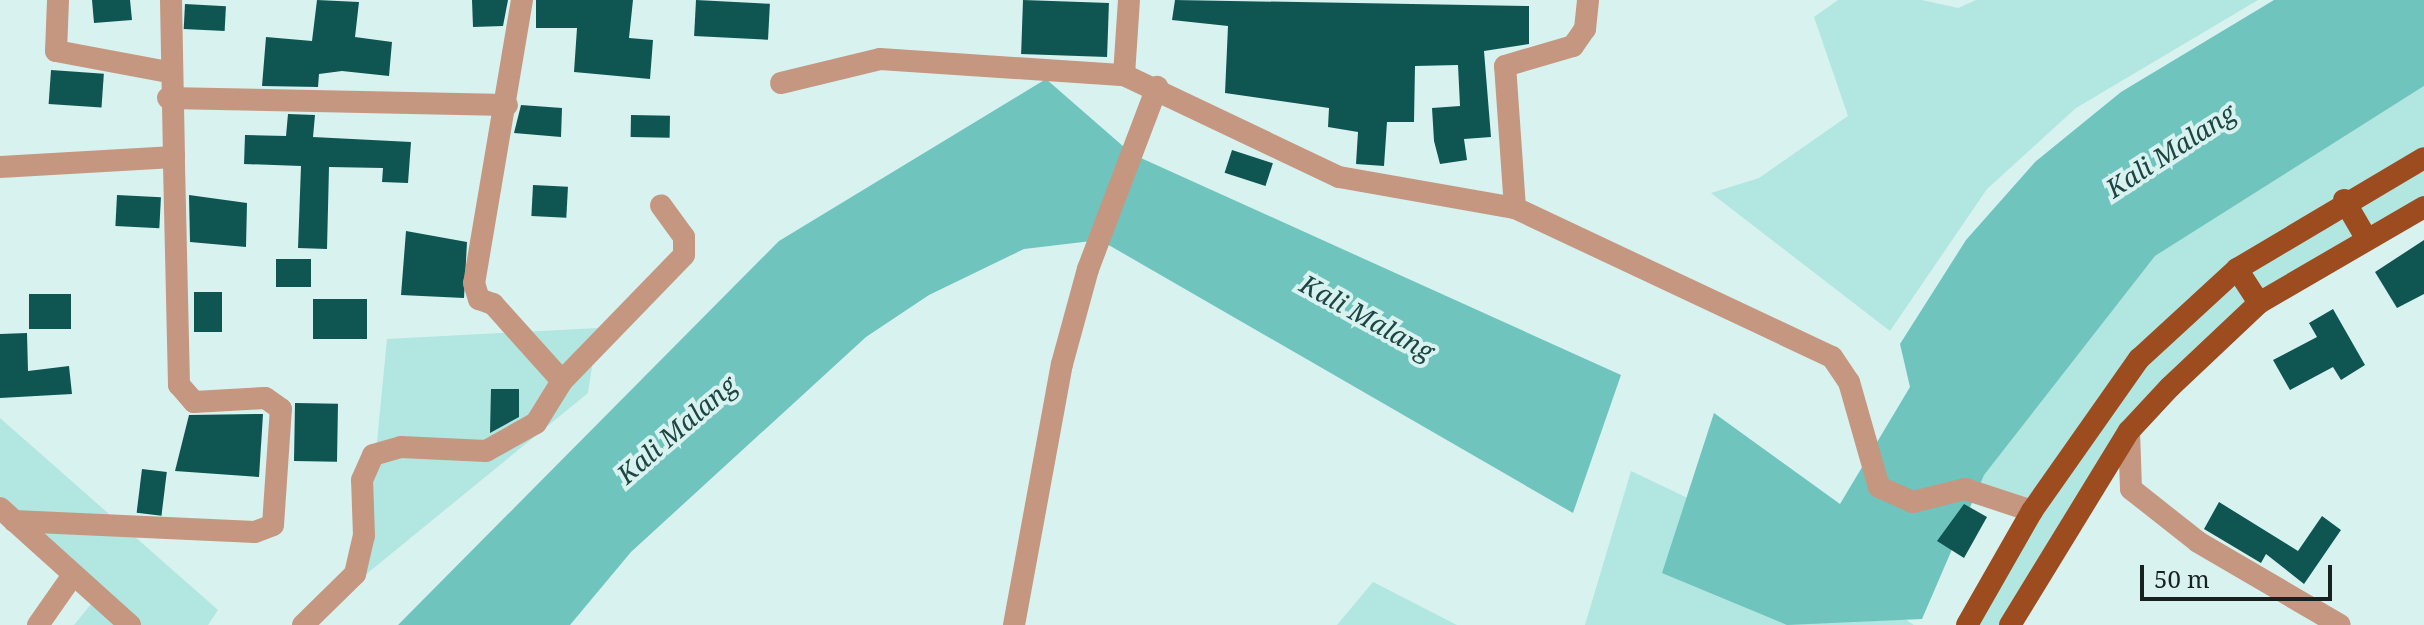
<!DOCTYPE html>
<style>
body{margin:0}
#map{position:relative;width:2424px;height:625px;overflow:hidden;background:#d8f2f0;font-family:"Noto Serif",serif}
div>[style]{position:absolute}
.green>*{inset:0;background:#b1e6e1}
.water>*{inset:0;background:#70c4be}
.river>*{height:46px;margin:-23px;padding:0 23px;transform-origin:23px;border-radius:23px;background:#70c4be}
.building>*{inset:0;background:#0f5653;transform-origin:0 0}
.minor>*{height:22px;margin:-11px;padding:0 11px;transform-origin:11px;border-radius:11px;background:#c59780}
.primary>*{height:22px;margin:-11px;padding:0 11px;transform-origin:11px;border-radius:11px;background:#9c4c1f}
span{translate:-50% -50%;white-space:nowrap;text-align:center;line-height:1.15;-webkit-text-stroke:8px #d8f2f0;paint-order:stroke}
.water-label{font-size:26px;color:#1d4543;font-style:italic}
.scale{position:absolute;left:2140px;top:565px;width:192px;height:36px;box-sizing:border-box;border:4px solid #172120;border-top:0;padding-left:10px;font-size:24px;line-height:28px;white-space:nowrap;color:#172120;-webkit-text-stroke:6px #d8f2f0;paint-order:stroke}
</style>
<div id="map">
<div class="green">
<i style="clip-path:polygon(1838px 0,1922px 0,1958px 8px,1976px 0,2258px 0,2076px 108px,1987px 189px,1890px 331px,1711px 193px,1759px 178px,1848px 116px,1814px 17px)"></i>
<i style="clip-path:polygon(2424px 86px,2424px 207px,2312px 268px,2129px 431px,2013px 625px,1968px 625px,2032px 512px,1971px 490px,2155px 256px)"></i>
<i style="clip-path:polygon(598px 328px,588px 393px,364px 576px,387px 339px)"></i>
<i style="clip-path:polygon(0 418px,218px 610px,208px 625px,74px 625px,101px 592px,0 496px)"></i>
<i style="clip-path:polygon(1631px 471px,1805px 554px,1914px 625px,1585px 625px)"></i>
<i style="clip-path:polygon(1373px 582px,1457px 625px,1337px 625px)"></i>
</div>
<div class="water">
<i style="clip-path:polygon(2274px 0,2424px 0,2424px 86px,2155px 256px,1984px 475px,1922px 619px,1787px 625px,1662px 573px,1714px 413px,1840px 504px,1910px 387px,1900px 344px,1966px 240px,2035px 162px,2121px 92px)"></i>
<i style="clip-path:polygon(1046px 79px,1132px 154px,1621px 375px,1573px 513px,1100px 240px,1024px 249px,929px 295px,866px 337px,631px 552px,570px 625px,398px 625px,779px 241px)"></i>
</div>
<div class="river">
<i style="left:877px;top:263px;width:189px;rotate:-35.5deg"></i>
<i style="left:1031px;top:153px;width:63px;rotate:25.3deg"></i>
</div>
<div class="building">
<i style="clip-path:polygon(92px 0,130px 0,132px 20px,94px 23px)"></i>
<i style="clip-path:polygon(317px 0,359px 2px,355px 37px,392px 42px,389px 76px,342px 71px,319px 74px,318px 87px,262px 86px,266px 37px,312px 41px)"></i>
<i style="clip-path:polygon(472px 0,508px 0,503px 26px,473px 27px)"></i>
<i style="clip-path:polygon(536px 0,633px 0,629px 38px,653px 40px,650px 79px,574px 72px,577px 28px,536px 28px)"></i>
<i style="left:696px;top:0;width:74px;height:36px;rotate:3deg"></i>
<i style="left:1023px;top:0;width:86px;height:54px;rotate:2deg"></i>
<i style="clip-path:polygon(1175px 0,1529px 6px,1529px 44px,1484px 51px,1491px 137px,1464px 139px,1467px 160px,1440px 164px,1434px 141px,1432px 108px,1460px 106px,1458px 65px,1415px 66px,1414px 122px,1387px 122px,1384px 166px,1356px 164px,1358px 132px,1328px 127px,1329px 108px,1225px 93px,1228px 26px,1172px 20px)"></i>
<i style="left:185px;top:4px;width:41px;height:25px;rotate:3deg"></i>
<i style="left:51px;top:70px;width:53px;height:34px;rotate:4deg"></i>
<i style="clip-path:polygon(521px 105px,562px 108px,561px 137px,514px 133px)"></i>
<i style="clip-path:polygon(288px 114px,315px 115px,313px 137px,411px 142px,408px 183px,382px 182px,383px 168px,329px 167px,327px 249px,298px 248px,301px 166px,244px 164px,245px 135px,286px 136px)"></i>
<i style="left:631px;top:115px;width:39px;height:22px;rotate:1deg"></i>
<i style="left:1232px;top:150px;width:43px;height:24px;rotate:18deg"></i>
<i style="left:533px;top:185px;width:35px;height:31px;rotate:3deg"></i>
<i style="left:117px;top:195px;width:44px;height:31px;rotate:3deg"></i>
<i style="clip-path:polygon(189px 195px,247px 203px,246px 247px,190px 242px)"></i>
<i style="clip-path:polygon(406px 231px,467px 242px,464px 298px,401px 295px)"></i>
<i style="clip-path:polygon(2424px 240px,2424px 294px,2397px 308px,2375px 272px)"></i>
<i style="left:276px;top:259px;width:35px;height:28px"></i>
<i style="left:194px;top:292px;width:28px;height:40px"></i>
<i style="left:71px;top:294px;width:35px;height:42px;rotate:90deg"></i>
<i style="left:313px;top:299px;width:54px;height:40px"></i>
<i style="clip-path:polygon(2333px 309px,2365px 365px,2341px 380px,2333px 367px,2290px 390px,2273px 360px,2317px 337px,2309px 323px)"></i>
<i style="clip-path:polygon(27px 333px,28px 371px,69px 366px,72px 394px,0 398px,0 334px)"></i>
<i style="clip-path:polygon(491px 389px,519px 389px,519px 417px,490px 433px)"></i>
<i style="left:295px;top:403px;width:43px;height:58px;rotate:1deg"></i>
<i style="clip-path:polygon(263px 414px,259px 477px,175px 471px,189px 415px)"></i>
<i style="left:142px;top:469px;width:25px;height:44px;rotate:7deg"></i>
<i style="clip-path:polygon(2219px 502px,2298px 551px,2322px 516px,2341px 530px,2304px 584px,2266px 554px,2261px 563px,2204px 529px)"></i>
<i style="clip-path:polygon(1964px 504px,1987px 517px,1964px 558px,1937px 541px)"></i>
</div>
<div class="minor">
<i style="left:58px;top:0;width:51px;rotate:92.2deg"></i>
<i style="left:56px;top:51px;width:114px;rotate:10.6deg"></i>
<i style="left:522px;top:0;width:287px;rotate:99.6deg"></i>
<i style="left:474px;top:283px;width:17px;rotate:73deg"></i>
<i style="left:479px;top:299px;width:15px;rotate:20deg"></i>
<i style="left:493px;top:304px;width:103px;rotate:48.1deg"></i>
<i style="left:1124px;top:75px;width:75px;rotate:-86.2deg"></i>
<i style="left:781px;top:83px;width:102px;rotate:-13.6deg"></i>
<i style="left:880px;top:59px;width:245px;rotate:3.8deg"></i>
<i style="left:1124px;top:75px;width:238px;rotate:25.4deg"></i>
<i style="left:1339px;top:177px;width:179px;rotate:10deg"></i>
<i style="left:1515px;top:208px;width:350px;rotate:25.2deg"></i>
<i style="left:1832px;top:357px;width:30px;rotate:56deg"></i>
<i style="left:1849px;top:382px;width:109px;rotate:74.1deg"></i>
<i style="left:1879px;top:487px;width:37px;rotate:24deg"></i>
<i style="left:1913px;top:502px;width:54px;rotate:-14deg"></i>
<i style="left:1965px;top:489px;width:71px;rotate:18.2deg"></i>
<i style="left:168px;top:98px;width:339px;rotate:1.2deg"></i>
<i style="left:0;top:167px;width:174px;rotate:-3.3deg"></i>
<i style="left:174px;top:157px;width:157px;rotate:-91.1deg"></i>
<i style="left:1515px;top:208px;width:142px;rotate:-94deg"></i>
<i style="left:1505px;top:66px;width:71px;rotate:-16.4deg"></i>
<i style="left:1573px;top:46px;width:21px;rotate:-55deg"></i>
<i style="left:1585px;top:29px;width:29px;rotate:-84deg"></i>
<i style="left:2129px;top:431px;width:58px;rotate:88deg"></i>
<i style="left:2131px;top:489px;width:85px;rotate:38.3deg"></i>
<i style="left:2198px;top:542px;width:164px;rotate:30.3deg"></i>
<i style="left:0;top:508px;width:175px;rotate:42deg"></i>
<i style="left:14px;top:521px;width:241px;rotate:2.6deg"></i>
<i style="left:255px;top:532px;width:19px;rotate:-21deg"></i>
<i style="left:273px;top:525px;width:116px;rotate:-86.1deg"></i>
<i style="left:281px;top:409px;width:19px;rotate:-145deg"></i>
<i style="left:265px;top:398px;width:71px;rotate:176.8deg"></i>
<i style="left:194px;top:402px;width:23px;rotate:-131deg"></i>
<i style="left:179px;top:385px;width:228px;rotate:-91.3deg"></i>
<i style="left:38px;top:625px;width:61px;rotate:-55deg"></i>
<i style="left:303px;top:625px;width:73px;rotate:-44.4deg"></i>
<i style="left:355px;top:574px;width:39px;rotate:-77deg"></i>
<i style="left:364px;top:536px;width:56px;rotate:-92deg"></i>
<i style="left:362px;top:480px;width:27px;rotate:-66deg"></i>
<i style="left:373px;top:455px;width:29px;rotate:-16deg"></i>
<i style="left:401px;top:447px;width:85px;rotate:2.7deg"></i>
<i style="left:486px;top:451px;width:57px;rotate:-29.2deg"></i>
<i style="left:536px;top:423px;width:49px;rotate:-58.2deg"></i>
<i style="left:562px;top:381px;width:175px;rotate:-45.9deg"></i>
<i style="left:684px;top:255px;width:18px;rotate:-90deg"></i>
<i style="left:684px;top:237px;width:39px;rotate:-126deg"></i>
<i style="left:1014px;top:625px;width:265px;rotate:-79.6deg"></i>
<i style="left:1062px;top:364px;width:98px;rotate:-74.7deg"></i>
<i style="left:1088px;top:269px;width:195px;rotate:-69.2deg"></i>
</div>
<div class="primary">
<i style="left:2344px;top:200px;width:44px;rotate:59.9deg"></i>
<i style="left:2237px;top:269px;width:40px;rotate:57.1deg"></i>
<i style="left:1967px;top:625px;width:131px;rotate:-60.3deg"></i>
<i style="left:2032px;top:511px;width:186px;rotate:-54.9deg"></i>
<i style="left:2139px;top:359px;width:133px;rotate:-42.6deg"></i>
<i style="left:2237px;top:269px;width:217px;rotate:-30.7deg"></i>
<i style="left:2010px;top:625px;width:228px;rotate:-58.5deg"></i>
<i style="left:2129px;top:431px;width:60px;rotate:-47deg"></i>
<i style="left:2170px;top:387px;width:122px;rotate:-43.3deg"></i>
<i style="left:2259px;top:303px;width:191px;rotate:-30.2deg"></i>
</div>
<div class="water-label">
<span style="left:2171px;top:151px;rotate:-33deg">Kali Malang</span>
<span style="left:1367px;top:318px;rotate:29deg">Kali Malang</span>
<span style="left:677px;top:430px;rotate:-41deg">Kali Malang</span>
</div>
<div class="scale">50 m</div>
</div>
